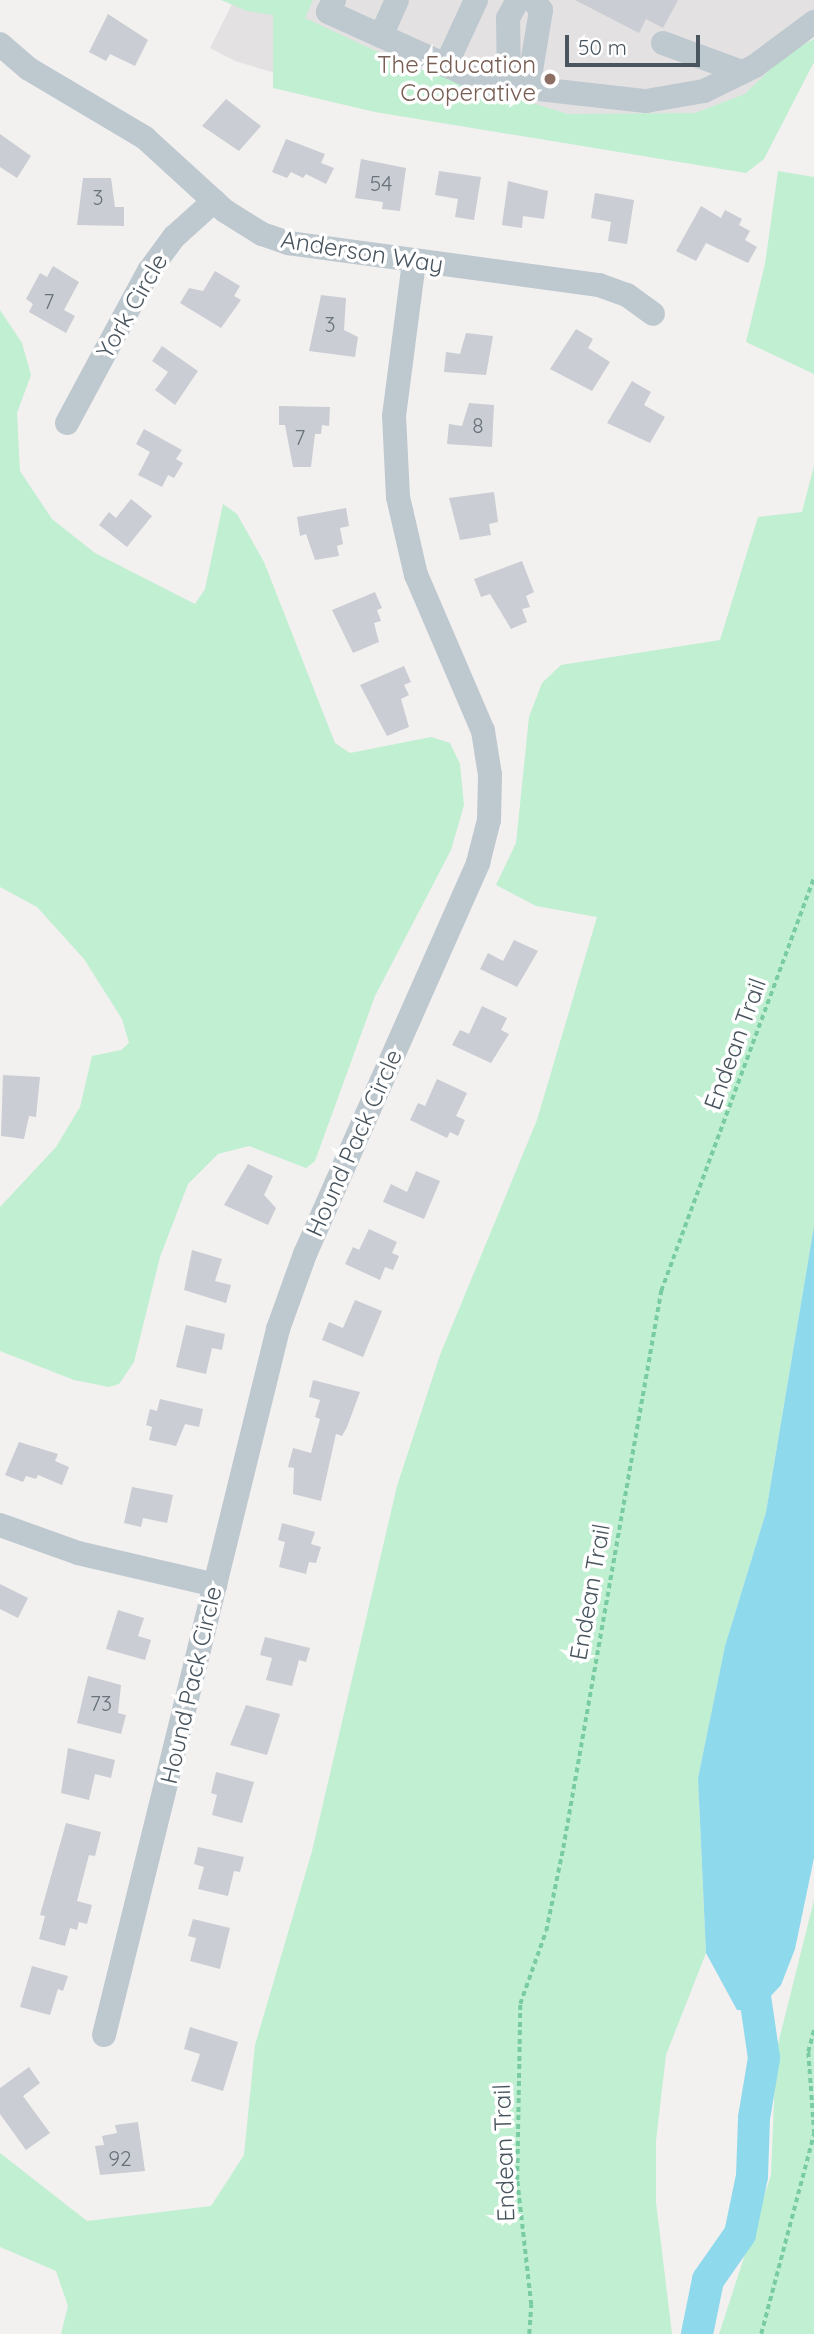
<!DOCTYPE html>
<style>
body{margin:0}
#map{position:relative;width:814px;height:2334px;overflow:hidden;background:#f3f0f0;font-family:Quicksand,sans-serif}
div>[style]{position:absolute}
.education>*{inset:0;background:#e4e1e2}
.green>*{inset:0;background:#c0efd2}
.water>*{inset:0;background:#8ed9eb}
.river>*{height:32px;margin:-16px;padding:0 16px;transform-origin:16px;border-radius:16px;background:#8ed9eb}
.building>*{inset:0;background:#cacdd3}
.path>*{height:3.5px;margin-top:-1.75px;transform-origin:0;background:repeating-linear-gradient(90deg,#79cca2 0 5px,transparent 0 8.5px)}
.minor>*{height:24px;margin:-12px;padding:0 12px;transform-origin:12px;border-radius:12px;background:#bec8cf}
.dots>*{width:19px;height:19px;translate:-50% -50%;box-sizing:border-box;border:4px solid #fff;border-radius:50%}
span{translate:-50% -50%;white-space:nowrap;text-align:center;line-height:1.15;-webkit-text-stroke:7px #fff;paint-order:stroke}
.number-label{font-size:21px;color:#68727b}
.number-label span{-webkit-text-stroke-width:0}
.education-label{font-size:24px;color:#785e54}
.right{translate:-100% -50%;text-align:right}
.street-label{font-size:24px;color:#48545e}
.scale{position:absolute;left:565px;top:35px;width:135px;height:32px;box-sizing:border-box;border:4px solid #48545e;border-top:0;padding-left:9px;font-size:21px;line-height:24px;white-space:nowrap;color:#48545e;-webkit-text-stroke:5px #fff;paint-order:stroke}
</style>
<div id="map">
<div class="education">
<i style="clip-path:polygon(234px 0,814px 0,814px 29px,737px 159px,275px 73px,235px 61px,210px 48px)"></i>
</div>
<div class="green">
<i style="clip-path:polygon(221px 0,313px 0,305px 18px,404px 64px,568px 114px,695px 113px,745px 94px,787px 53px,814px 39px,814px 62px,764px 159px,746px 173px,375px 112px,273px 88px,273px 15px,247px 11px)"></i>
<i style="clip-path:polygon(778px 171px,814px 177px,814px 374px,746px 342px,765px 264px)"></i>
<i style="clip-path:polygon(0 310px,22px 343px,31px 375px,17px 413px,20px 471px,52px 519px,95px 553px,195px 604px,205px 589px,223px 504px,237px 514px,264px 562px,335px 743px,350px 753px,431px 737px,450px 743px,460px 764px,464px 805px,451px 850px,375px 996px,315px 1161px,306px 1168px,249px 1146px,218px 1154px,188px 1184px,160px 1257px,134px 1362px,119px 1384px,109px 1387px,74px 1380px,0 1351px,0 1207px,56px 1147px,80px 1107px,92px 1056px,121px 1050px,129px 1043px,122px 1019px,84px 959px,37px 907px,0 887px)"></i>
<i style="clip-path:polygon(814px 466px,814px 1226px,766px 1512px,725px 1646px,698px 1778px,706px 1953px,666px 2055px,656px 2141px,656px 2202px,672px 2334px,61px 2334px,68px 2306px,56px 2271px,0 2247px,0 2153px,87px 2221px,211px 2206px,244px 2155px,255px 2045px,312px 1851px,397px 1486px,440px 1355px,537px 1120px,597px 917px,536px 906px,496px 885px,516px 843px,529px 717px,542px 683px,561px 665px,720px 640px,758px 517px,802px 512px)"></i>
<i style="clip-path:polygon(814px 1900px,814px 2334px,719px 2334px,771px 2175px,776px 2052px)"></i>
</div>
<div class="water">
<i style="clip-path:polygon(814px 1226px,814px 1858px,795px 1949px,781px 1985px,757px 2011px,737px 2010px,706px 1953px,698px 1778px,725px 1646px,766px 1512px)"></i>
</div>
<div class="river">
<i style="left:697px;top:2334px;width:55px;rotate:-78.5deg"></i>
<i style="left:708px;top:2280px;width:56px;rotate:-55.2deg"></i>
<i style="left:740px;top:2234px;width:59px;rotate:-78.3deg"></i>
<i style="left:752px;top:2176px;width:58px;rotate:-88deg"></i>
<i style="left:754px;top:2118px;width:61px;rotate:-80.5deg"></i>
<i style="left:764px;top:2058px;width:90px;rotate:-98.3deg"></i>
</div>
<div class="building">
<i style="clip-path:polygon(575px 0,678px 0,663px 28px,646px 19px,639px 33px)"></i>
<i style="clip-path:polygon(108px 14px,148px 40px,135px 66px,110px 54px,106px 61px,89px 52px)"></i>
<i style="clip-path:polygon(226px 99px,261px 126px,239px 151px,202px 126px)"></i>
<i style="clip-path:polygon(0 134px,31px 156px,17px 178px,0 167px)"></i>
<i style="clip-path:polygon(286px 139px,325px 154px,321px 163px,334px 168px,326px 184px,306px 174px,303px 178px,291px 172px,287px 178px,272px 172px)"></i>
<i style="clip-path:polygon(361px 159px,406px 168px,400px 211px,382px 209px,383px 202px,355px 198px)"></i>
<i style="clip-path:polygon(439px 171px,481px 177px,474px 220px,455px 217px,458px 199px,435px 195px)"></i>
<i style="clip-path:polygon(83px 178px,111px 178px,115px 207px,124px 207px,124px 226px,77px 225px)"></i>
<i style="clip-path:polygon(508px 181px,548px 191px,544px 219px,523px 216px,522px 228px,502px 225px)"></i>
<i style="clip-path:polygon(595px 193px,634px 200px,627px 244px,608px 241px,611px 222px,591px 218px)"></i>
<i style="clip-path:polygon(701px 206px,721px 218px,725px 210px,742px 219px,739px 225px,750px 231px,745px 240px,757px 247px,748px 263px,706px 243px,696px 261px,676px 251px)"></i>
<i style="clip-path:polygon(53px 266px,79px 282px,64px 310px,75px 316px,66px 333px,29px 312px,33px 304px,26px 299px,40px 273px,47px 277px)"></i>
<i style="clip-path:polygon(215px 271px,240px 286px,234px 296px,241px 300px,221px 328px,180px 303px,189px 288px,203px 291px)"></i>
<i style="clip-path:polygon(321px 295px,346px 298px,344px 330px,358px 337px,355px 357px,309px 351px)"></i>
<i style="clip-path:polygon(576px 329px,593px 339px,588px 348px,610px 362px,592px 391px,550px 369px)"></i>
<i style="clip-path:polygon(466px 333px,493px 336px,486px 375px,444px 372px,446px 352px,460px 354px)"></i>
<i style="clip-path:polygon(162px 346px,198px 371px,175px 405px,155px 390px,168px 372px,152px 361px)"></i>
<i style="clip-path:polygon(632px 381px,651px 392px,644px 405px,665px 417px,650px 443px,607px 423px)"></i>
<i style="clip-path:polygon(469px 403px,494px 405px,492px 447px,447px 444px,449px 424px,462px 426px)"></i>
<i style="clip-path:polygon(279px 406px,330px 407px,329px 426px,322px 425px,321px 434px,315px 434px,311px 467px,293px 467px,285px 425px,279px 425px)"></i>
<i style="clip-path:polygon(144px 429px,182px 450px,176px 459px,183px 463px,174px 478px,168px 475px,162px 487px,138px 475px,150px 452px,136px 444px)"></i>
<i style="clip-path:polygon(494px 492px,498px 522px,489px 524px,491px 535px,460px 540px,449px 498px)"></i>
<i style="clip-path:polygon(131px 499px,152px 516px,127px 547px,99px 525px,109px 512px,116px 518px)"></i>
<i style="clip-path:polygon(346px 508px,349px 526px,340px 528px,343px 544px,337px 546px,339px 556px,315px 560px,306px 534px,300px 536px,297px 517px)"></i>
<i style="clip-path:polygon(522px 561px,534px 592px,526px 596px,530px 607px,522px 609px,527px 622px,511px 629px,490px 594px,481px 597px,474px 579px)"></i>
<i style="clip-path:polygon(375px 592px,382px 608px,377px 610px,381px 621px,374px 623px,379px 642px,353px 653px,332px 610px)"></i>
<i style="clip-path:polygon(404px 666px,411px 682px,404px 685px,409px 695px,401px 699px,409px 727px,387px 736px,360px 685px)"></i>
<i style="clip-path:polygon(514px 940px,538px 951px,517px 987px,480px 969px,488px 953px,503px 961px)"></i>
<i style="clip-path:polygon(482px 1006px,507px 1018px,501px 1030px,509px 1034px,491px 1063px,452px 1045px,460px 1030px,469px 1034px)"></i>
<i style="clip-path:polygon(3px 1075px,40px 1077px,36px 1117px,29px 1116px,24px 1139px,1px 1136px)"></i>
<i style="clip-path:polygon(437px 1079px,467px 1093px,456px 1116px,465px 1120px,458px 1136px,450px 1132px,447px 1138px,410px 1120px,418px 1103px,425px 1106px)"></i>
<i style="clip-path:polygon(248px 1164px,273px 1176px,264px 1195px,276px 1208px,268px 1225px,224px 1205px)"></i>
<i style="clip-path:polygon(416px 1171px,440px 1181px,424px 1219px,383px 1202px,391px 1184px,407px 1192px)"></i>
<i style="clip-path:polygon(369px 1229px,397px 1242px,392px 1253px,399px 1256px,393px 1270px,385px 1267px,380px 1280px,345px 1264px,353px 1247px,359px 1250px)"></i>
<i style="clip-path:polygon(192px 1250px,222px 1259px,215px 1281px,231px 1285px,226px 1303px,184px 1290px)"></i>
<i style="clip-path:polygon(355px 1300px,382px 1311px,363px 1357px,322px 1340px,329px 1322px,343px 1328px)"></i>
<i style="clip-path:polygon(186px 1325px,225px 1334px,222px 1350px,212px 1348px,206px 1374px,176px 1367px)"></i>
<i style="clip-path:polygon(313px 1380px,360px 1392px,347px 1427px,342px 1436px,336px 1434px,321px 1501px,293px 1494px,294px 1468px,288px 1467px,293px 1448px,311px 1453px,320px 1419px,315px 1417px,320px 1400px,309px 1397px)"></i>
<i style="clip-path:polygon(160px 1399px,203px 1409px,199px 1427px,185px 1424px,176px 1446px,149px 1440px,152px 1427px,146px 1425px,150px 1409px,157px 1411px)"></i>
<i style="clip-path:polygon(19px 1442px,58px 1454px,55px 1461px,69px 1467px,62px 1485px,38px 1475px,36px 1479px,26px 1476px,23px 1482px,5px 1475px)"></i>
<i style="clip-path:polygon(132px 1487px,173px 1495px,167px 1523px,143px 1518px,141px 1527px,124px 1523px)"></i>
<i style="clip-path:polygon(282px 1523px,315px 1532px,311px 1544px,321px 1547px,316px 1563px,309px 1562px,306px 1574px,279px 1567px,285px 1542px,278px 1540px)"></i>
<i style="clip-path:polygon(0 1584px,28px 1598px,18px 1618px,0 1609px)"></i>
<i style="clip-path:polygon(118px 1610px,144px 1618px,138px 1636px,151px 1640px,145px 1660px,106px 1649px)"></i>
<i style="clip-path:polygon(265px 1637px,310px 1648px,306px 1662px,299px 1660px,292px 1686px,266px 1680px,272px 1658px,260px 1655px)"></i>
<i style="clip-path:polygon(88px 1676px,121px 1685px,118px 1713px,126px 1715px,121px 1734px,77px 1723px)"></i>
<i style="clip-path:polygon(246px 1705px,280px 1714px,267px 1755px,230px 1745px)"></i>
<i style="clip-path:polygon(68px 1748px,115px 1760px,111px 1778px,95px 1774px,89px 1800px,61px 1793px)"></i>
<i style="clip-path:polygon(216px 1772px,254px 1782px,242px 1823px,212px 1815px,217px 1795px,211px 1793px)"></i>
<i style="clip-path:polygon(66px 1823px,101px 1832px,95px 1856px,89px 1855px,77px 1901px,92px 1905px,87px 1924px,79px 1922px,77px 1930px,70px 1928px,65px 1946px,39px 1939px,45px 1916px,40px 1915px)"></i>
<i style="clip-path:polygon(198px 1847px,244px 1857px,240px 1872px,234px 1871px,228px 1896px,198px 1889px,204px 1867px,194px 1864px)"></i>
<i style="clip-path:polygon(193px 1919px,230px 1928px,220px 1969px,190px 1961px,196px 1938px,188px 1936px)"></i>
<i style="clip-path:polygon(32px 1966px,68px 1976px,63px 1991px,58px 1989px,50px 2015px,20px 2007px)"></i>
<i style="clip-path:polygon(190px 2027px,238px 2042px,223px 2091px,191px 2081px,200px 2054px,184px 2049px)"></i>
<i style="clip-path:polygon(29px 2067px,40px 2083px,23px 2096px,50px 2133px,26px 2150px,0 2114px,0 2088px)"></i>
<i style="clip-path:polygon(138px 2122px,145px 2171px,100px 2175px,95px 2146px,104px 2145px,102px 2136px,117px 2133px,115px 2125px)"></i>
</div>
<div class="path">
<i style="left:529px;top:2334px;width:29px;rotate:-86deg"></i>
<i style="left:531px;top:2305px;width:126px;rotate:-96.4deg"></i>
<i style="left:517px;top:2180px;width:176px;rotate:-89deg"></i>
<i style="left:520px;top:2004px;width:77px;rotate:-70.4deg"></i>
<i style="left:546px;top:1931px;width:85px;rotate:-78.4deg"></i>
<i style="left:563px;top:1848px;width:566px;rotate:-80.02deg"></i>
<i style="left:661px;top:1291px;width:440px;rotate:-69.7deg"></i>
<i style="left:761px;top:2334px;width:207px;rotate:-75.2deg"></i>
<i style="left:814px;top:2134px;width:82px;rotate:-94.2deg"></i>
<i style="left:808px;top:2052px;width:23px;rotate:-75deg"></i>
</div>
<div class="minor">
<i style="left:334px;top:0;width:13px;rotate:117deg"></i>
<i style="left:328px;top:12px;width:172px;rotate:24.3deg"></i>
<i style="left:485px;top:83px;width:162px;rotate:6.4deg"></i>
<i style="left:646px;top:101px;width:59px;rotate:-9.8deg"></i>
<i style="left:704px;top:91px;width:57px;rotate:-26.1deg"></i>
<i style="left:755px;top:66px;width:74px;rotate:-36.7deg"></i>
<i style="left:381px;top:36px;width:39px;rotate:-66deg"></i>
<i style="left:663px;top:43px;width:84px;rotate:20.2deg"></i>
<i style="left:0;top:44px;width:38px;rotate:41deg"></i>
<i style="left:29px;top:69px;width:135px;rotate:30.7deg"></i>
<i style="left:145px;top:138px;width:108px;rotate:42.4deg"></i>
<i style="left:225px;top:211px;width:44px;rotate:31.9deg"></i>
<i style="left:262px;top:234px;width:28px;rotate:19deg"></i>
<i style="left:288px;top:243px;width:314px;rotate:7.7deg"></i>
<i style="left:599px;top:285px;width:30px;rotate:20deg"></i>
<i style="left:627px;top:295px;width:32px;rotate:36deg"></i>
<i style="left:446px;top:65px;width:72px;rotate:-65.2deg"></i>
<i style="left:509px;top:86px;width:68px;rotate:-90.8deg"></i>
<i style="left:508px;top:18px;width:21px;rotate:-61deg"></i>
<i style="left:528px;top:88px;width:79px;rotate:-80.5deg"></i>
<i style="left:541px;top:10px;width:13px;rotate:-129deg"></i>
<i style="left:67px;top:423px;width:173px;rotate:-61.7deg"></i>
<i style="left:149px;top:271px;width:42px;rotate:-53.7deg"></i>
<i style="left:174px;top:237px;width:54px;rotate:-42deg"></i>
<i style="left:0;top:1525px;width:83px;rotate:19.7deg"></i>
<i style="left:78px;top:1553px;width:141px;rotate:13.1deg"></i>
<i style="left:104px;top:2035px;width:727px;rotate:-76.15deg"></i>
<i style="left:278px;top:1329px;width:80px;rotate:-70.2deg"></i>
<i style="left:305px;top:1254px;width:428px;rotate:-66.1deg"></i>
<i style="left:478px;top:863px;width:44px;rotate:-75.7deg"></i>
<i style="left:489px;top:820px;width:45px;rotate:-88.7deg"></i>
<i style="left:490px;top:775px;width:45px;rotate:-99deg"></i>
<i style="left:483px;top:731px;width:170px;rotate:-113.2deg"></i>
<i style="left:416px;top:575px;width:80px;rotate:-103deg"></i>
<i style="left:398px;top:497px;width:81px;rotate:-92.8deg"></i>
<i style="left:394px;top:416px;width:156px;rotate:-82.6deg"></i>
</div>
<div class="dots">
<i style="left:550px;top:79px;background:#8d6e63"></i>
</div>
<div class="number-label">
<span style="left:381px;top:183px">54</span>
<span style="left:98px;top:197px">3</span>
<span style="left:49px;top:301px">7</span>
<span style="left:330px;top:324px">3</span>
<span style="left:478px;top:425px">8</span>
<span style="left:300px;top:437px">7</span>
<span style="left:101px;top:1703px">73</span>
<span style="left:120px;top:2158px">92</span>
</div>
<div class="education-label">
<span class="right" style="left:536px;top:79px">The Education<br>Cooperative</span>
</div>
<div class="street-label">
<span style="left:362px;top:252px;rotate:9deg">Anderson Way</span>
<span style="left:132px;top:306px;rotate:-60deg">York Circle</span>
<span style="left:735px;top:1044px;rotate:-70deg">Endean Trail</span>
<span style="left:354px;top:1143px;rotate:-66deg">Hound Pack Circle</span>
<span style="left:590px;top:1592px;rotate:-80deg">Endean Trail</span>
<span style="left:191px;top:1685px;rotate:-77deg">Hound Pack Circle</span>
<span style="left:504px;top:2153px;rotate:-92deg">Endean Trail</span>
</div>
<div class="scale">50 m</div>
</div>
